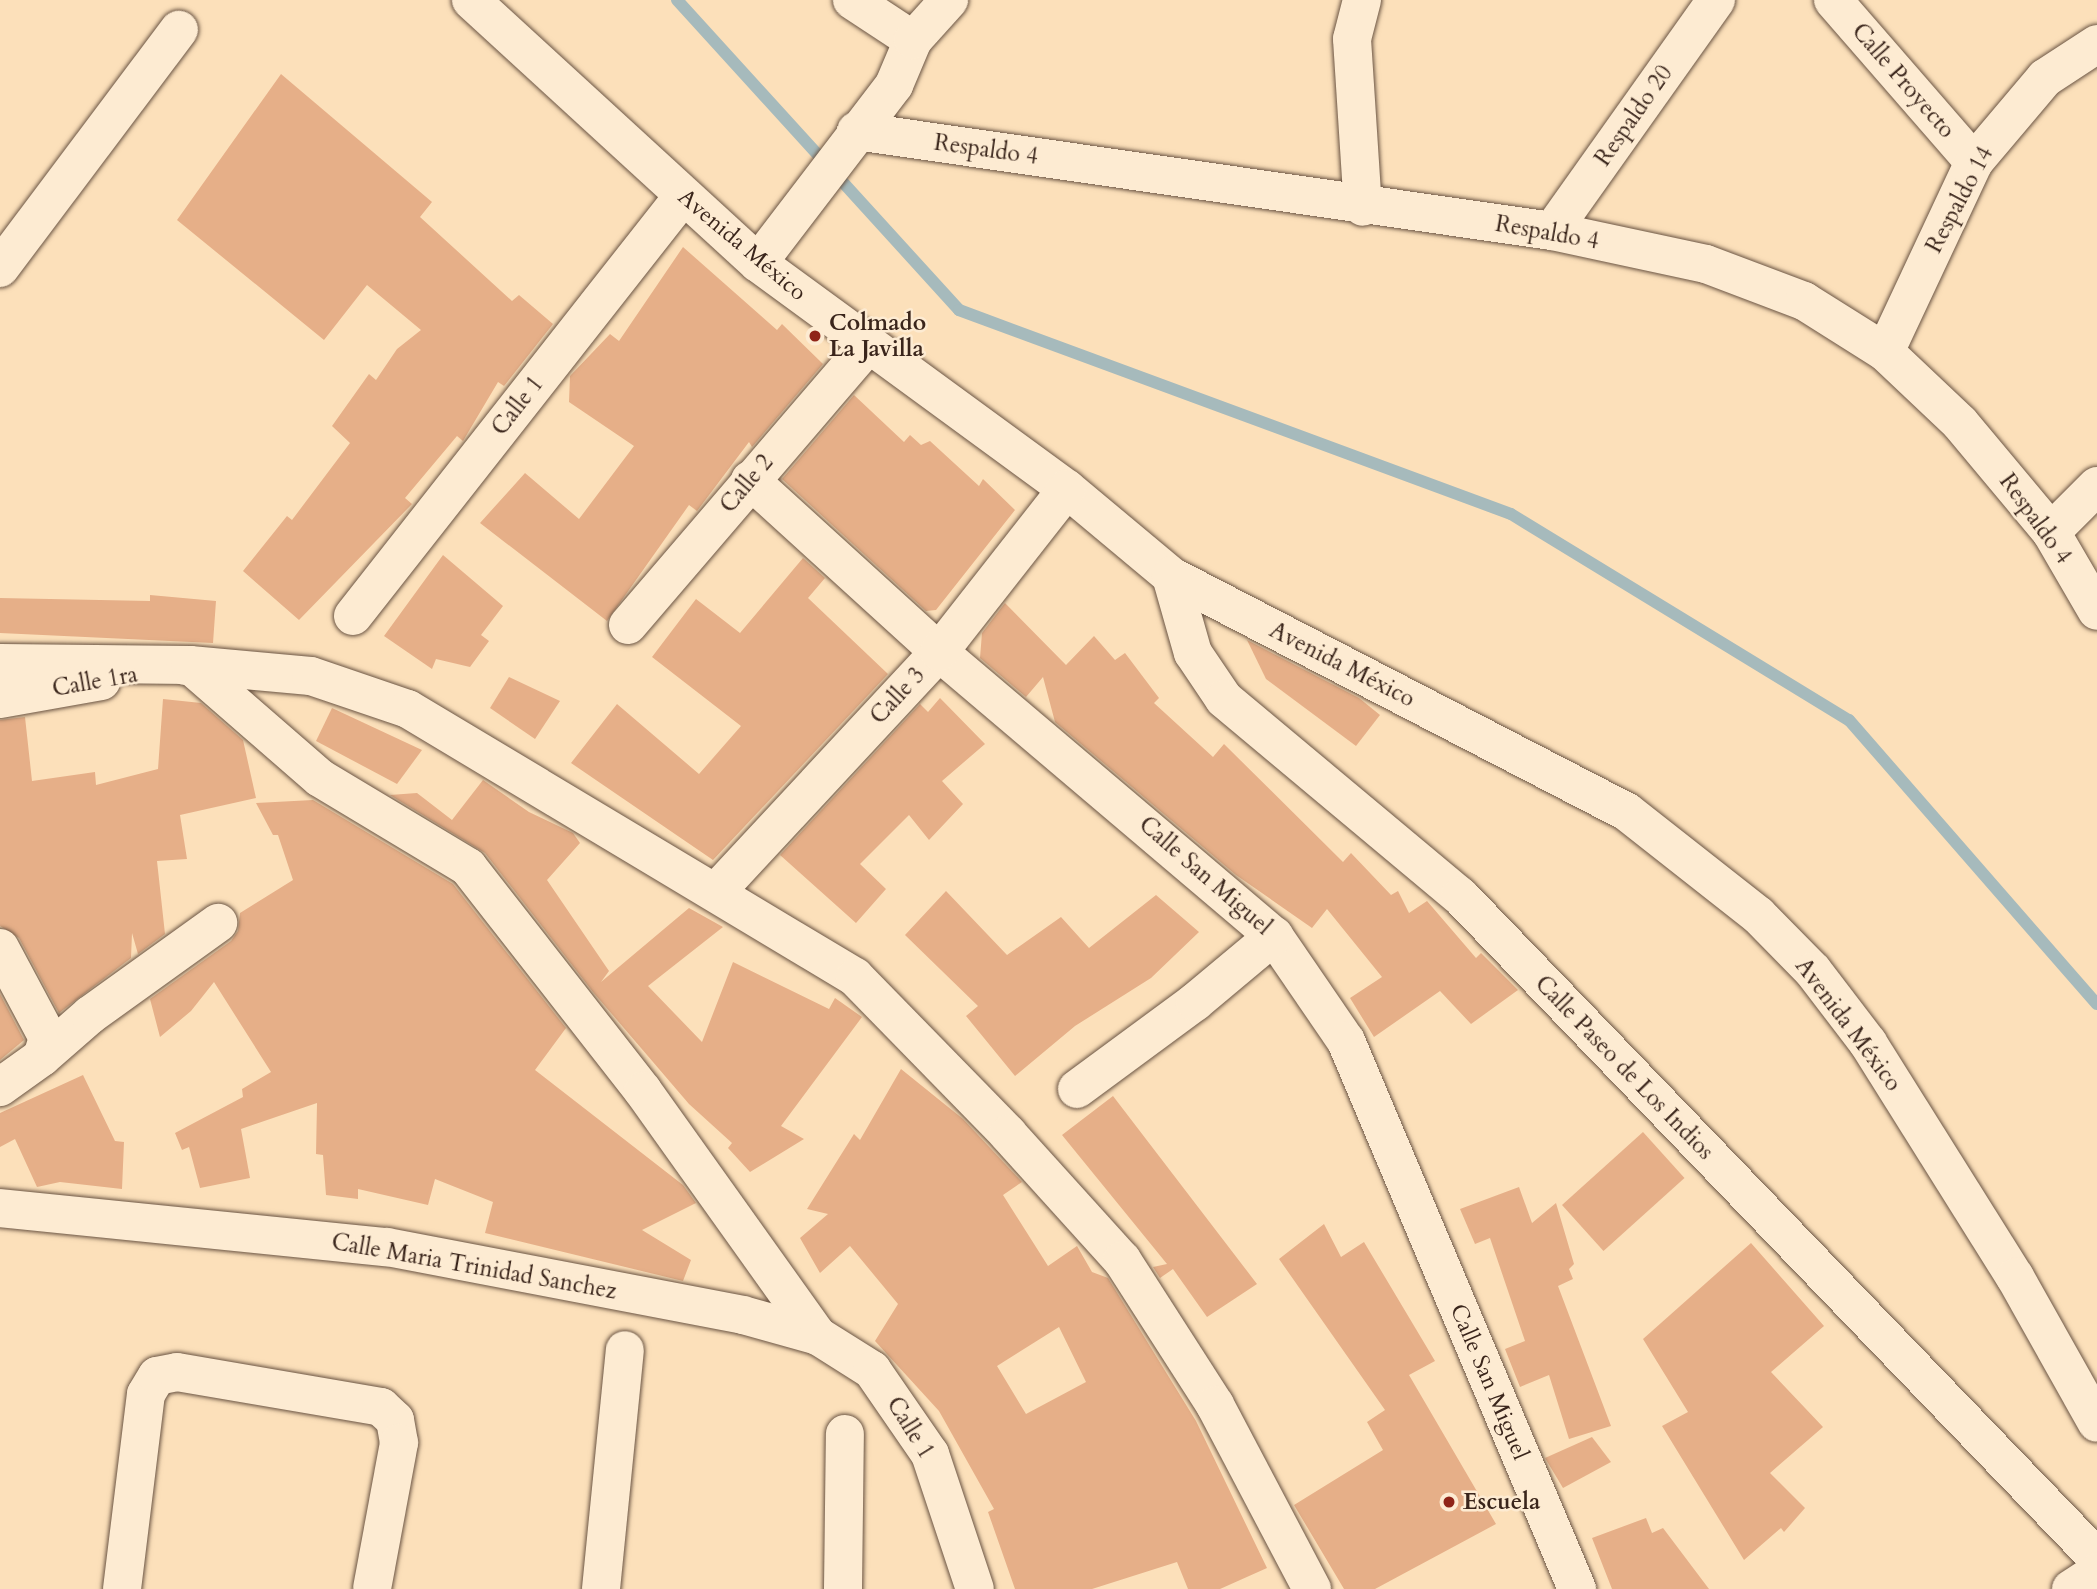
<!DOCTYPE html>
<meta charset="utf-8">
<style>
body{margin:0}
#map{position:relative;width:2097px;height:1589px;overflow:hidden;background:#fce0ba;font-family:Cardo,serif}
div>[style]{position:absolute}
.stream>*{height:12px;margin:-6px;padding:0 6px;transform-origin:6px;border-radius:6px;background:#a6babc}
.building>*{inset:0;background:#e6af88;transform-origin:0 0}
.roads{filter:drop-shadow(0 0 2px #6a5443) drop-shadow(0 0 2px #6a5443)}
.minor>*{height:38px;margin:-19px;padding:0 19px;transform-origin:19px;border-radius:19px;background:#fdebd2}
.dots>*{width:19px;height:19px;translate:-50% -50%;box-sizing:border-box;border:4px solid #fdebd2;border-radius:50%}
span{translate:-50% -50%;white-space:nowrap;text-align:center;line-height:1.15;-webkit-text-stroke:5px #fdebd2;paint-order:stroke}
.street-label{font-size:23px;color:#3a251b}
.poi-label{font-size:23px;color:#3a251b;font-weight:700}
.left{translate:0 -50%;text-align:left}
</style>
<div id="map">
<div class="stream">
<i style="left:677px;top:0;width:419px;rotate:47.7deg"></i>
<i style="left:959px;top:310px;width:588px;rotate:20.28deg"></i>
<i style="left:1511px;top:514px;width:396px;rotate:31.4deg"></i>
<i style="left:1849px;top:720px;width:377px;rotate:48.9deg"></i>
</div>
<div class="building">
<i style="clip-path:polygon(281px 74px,432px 202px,420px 217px,512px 301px,519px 295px,553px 324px,504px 386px,498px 382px,463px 441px,457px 436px,405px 498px,412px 504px,299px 620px,243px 571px,287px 516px,292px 520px,350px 443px,332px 426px,369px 374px,376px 380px,397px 349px,421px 330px,367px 285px,324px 340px,177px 220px)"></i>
<i style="clip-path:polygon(683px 247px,777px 330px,782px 324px,823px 364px,752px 447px,749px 442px,697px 511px,689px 505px,607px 621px,480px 523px,525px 473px,579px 519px,634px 446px,569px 402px,570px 376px,610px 334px,619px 341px)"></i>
<i style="clip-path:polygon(854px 395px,904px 442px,910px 435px,921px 445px,930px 441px,979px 486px,983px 479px,1015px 510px,936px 610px,926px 611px,782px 479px)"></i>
<i style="clip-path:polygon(443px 555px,503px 606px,481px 635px,489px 641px,470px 667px,436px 659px,432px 669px,384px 636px)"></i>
<i style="clip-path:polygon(803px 558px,825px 578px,808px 598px,888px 674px,713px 860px,571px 763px,617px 704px,699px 774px,741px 726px,652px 657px,696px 599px,740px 633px)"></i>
<i style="clip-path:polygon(150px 595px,216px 601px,213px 643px,0 633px,0 598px,150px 601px)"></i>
<i style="clip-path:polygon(1005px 603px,1066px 665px,1094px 636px,1115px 660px,1125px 653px,1159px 698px,1154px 703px,1213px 757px,1224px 744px,1343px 862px,1351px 853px,1391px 895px,1398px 891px,1409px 913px,1427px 901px,1476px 958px,1481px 953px,1518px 990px,1471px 1024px,1440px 991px,1374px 1037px,1350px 998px,1382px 977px,1327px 909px,1312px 928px,1236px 875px,1055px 722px,1043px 677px,1026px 697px,980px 658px,982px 633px)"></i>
<i style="clip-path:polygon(1247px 640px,1359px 698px,1380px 715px,1356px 746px,1266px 679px)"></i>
<i style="clip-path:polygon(509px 677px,560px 701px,535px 739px,490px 708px)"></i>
<i style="clip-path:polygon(940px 698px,985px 744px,942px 781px,963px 804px,929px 840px,909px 815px,860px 864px,886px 889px,856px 923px,780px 855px,920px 704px,928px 712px)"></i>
<i style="clip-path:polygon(163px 699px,201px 703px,243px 740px,256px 798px,180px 815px,187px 859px,157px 861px,165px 934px,138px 954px,132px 933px,131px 958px,59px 1013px,19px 938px,0 926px,0 720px,25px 717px,32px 781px,95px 772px,96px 785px,158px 769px)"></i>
<i style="clip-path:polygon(332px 708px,422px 750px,397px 784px,316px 741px)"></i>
<i style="clip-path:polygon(483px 780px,529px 812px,573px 833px,580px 843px,547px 880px,609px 971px,601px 982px,689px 908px,723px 927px,648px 986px,702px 1042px,733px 962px,829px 1009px,835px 998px,862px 1017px,781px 1126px,804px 1139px,750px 1172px,728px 1148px,732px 1143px,689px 1104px,593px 992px,485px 853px,390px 795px,417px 793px,452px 820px)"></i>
<i style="clip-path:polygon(313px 800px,453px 884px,566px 1028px,535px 1070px,683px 1185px,696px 1203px,642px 1230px,691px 1260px,683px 1281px,485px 1233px,493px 1202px,435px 1179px,428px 1205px,358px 1189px,358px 1199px,326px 1195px,323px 1155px,316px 1154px,317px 1103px,241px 1129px,250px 1178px,200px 1188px,189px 1147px,182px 1150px,175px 1133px,243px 1097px,242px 1089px,271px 1072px,214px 982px,191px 1011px,160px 1037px,150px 999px,231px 941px,238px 931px,240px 913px,293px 880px,278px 835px,273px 835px,256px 803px)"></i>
<i style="clip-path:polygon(946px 891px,1007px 955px,1061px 917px,1089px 948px,1156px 895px,1199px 932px,1151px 978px,1075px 1026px,1015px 1076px,966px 1016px,978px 1006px,905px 935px)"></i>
<i style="clip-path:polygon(0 994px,24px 1040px,0 1060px)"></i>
<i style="clip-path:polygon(evenodd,901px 1069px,963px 1119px,1022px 1182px,1003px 1195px,1048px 1266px,1077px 1246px,1092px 1272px,1108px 1278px,1196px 1421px,1267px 1568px,1220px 1589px,1188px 1589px,1177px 1562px,1092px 1589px,1015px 1589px,988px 1512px,994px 1509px,939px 1411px,875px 1341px,898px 1304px,850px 1246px,820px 1273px,800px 1238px,828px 1214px,807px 1209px,854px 1134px,860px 1140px,901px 1069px,1059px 1327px,1086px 1382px,1026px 1414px,997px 1366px,1059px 1327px)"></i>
<i style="clip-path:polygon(83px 1075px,115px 1141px,124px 1142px,122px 1189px,60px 1182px,37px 1187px,15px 1139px,0 1147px,0 1113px)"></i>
<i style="clip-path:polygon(1113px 1096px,1257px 1284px,1207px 1317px,1173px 1269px,1160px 1278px,1153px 1267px,1167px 1264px,1062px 1135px)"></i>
<i style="left:1643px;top:1132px;width:62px;height:109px;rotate:48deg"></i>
<i style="clip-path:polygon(1519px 1187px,1532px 1223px,1556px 1203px,1574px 1264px,1569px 1269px,1573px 1279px,1558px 1286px,1611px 1426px,1569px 1439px,1549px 1375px,1520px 1387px,1505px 1349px,1525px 1341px,1490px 1238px,1475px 1244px,1460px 1209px)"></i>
<i style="clip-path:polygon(1324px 1224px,1341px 1257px,1364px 1242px,1435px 1361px,1409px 1375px,1496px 1524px,1375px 1589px,1344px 1589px,1294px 1505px,1383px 1450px,1367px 1422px,1385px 1410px,1279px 1259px)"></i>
<i style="clip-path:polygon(1751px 1243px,1824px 1326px,1771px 1372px,1823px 1427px,1770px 1473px,1805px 1508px,1784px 1532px,1781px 1528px,1744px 1560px,1662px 1426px,1688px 1412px,1643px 1339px)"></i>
<i style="clip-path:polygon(1592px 1437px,1611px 1462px,1563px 1488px,1545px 1458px)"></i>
<i style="clip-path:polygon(1646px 1518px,1652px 1533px,1663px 1528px,1709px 1589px,1612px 1589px,1592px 1538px)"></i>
</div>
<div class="roads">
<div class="minor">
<i style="left:471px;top:0;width:389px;rotate:42.5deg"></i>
<i style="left:758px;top:263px;width:383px;rotate:36.2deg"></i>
<i style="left:1067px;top:489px;width:136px;rotate:39.9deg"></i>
<i style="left:1171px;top:576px;width:513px;rotate:27.36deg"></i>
<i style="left:1627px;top:812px;width:167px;rotate:38.2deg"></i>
<i style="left:1758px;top:915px;width:78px;rotate:45.5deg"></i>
<i style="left:1813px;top:971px;width:91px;rotate:52.6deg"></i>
<i style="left:1868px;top:1043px;width:276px;rotate:57.9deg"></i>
<i style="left:2015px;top:1277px;width:167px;rotate:60.7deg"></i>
<i style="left:852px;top:0;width:73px;rotate:33.3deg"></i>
<i style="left:1362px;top:0;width:40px;rotate:104.4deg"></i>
<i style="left:1352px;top:39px;width:168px;rotate:86.3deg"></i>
<i style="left:1833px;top:0;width:215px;rotate:49deg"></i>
<i style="left:856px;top:131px;width:703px;rotate:8.18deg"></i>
<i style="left:1552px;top:231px;width:157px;rotate:12.1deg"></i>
<i style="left:1706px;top:264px;width:105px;rotate:20.7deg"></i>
<i style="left:1804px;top:301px;width:96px;rotate:32.2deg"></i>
<i style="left:1885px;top:352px;width:103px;rotate:43.4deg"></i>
<i style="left:1960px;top:423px;width:142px;rotate:50.1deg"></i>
<i style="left:2051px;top:532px;width:91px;rotate:59.8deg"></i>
<i style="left:1552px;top:231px;width:283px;rotate:-54.6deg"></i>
<i style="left:758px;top:263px;width:224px;rotate:-52.6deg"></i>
<i style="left:894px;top:85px;width:49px;rotate:-67.1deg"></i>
<i style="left:913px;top:40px;width:54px;rotate:-48deg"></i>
<i style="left:0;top:268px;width:298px;rotate:-53.1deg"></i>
<i style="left:1885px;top:352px;width:210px;rotate:-64.9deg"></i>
<i style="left:1974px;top:162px;width:110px;rotate:-49.8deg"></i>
<i style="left:2045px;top:78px;width:62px;rotate:-33.2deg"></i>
<i style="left:750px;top:480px;width:256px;rotate:42.3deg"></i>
<i style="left:939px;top:652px;width:439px;rotate:40.3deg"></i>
<i style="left:1274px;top:936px;width:127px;rotate:55.6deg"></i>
<i style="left:1346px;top:1041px;width:595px;rotate:67.14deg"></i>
<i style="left:2051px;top:532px;width:65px;rotate:-45deg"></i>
<i style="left:1171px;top:576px;width:80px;rotate:74.1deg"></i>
<i style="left:1193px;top:653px;width:55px;rotate:56deg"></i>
<i style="left:1224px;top:699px;width:307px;rotate:39.9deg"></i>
<i style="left:1460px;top:896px;width:919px;rotate:46.1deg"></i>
<i style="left:353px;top:616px;width:534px;rotate:-51.84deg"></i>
<i style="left:628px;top:625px;width:369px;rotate:-49.4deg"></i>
<i style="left:0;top:663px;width:190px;rotate:0.6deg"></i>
<i style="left:190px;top:665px;width:121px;rotate:5.2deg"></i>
<i style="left:311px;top:676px;width:102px;rotate:18.8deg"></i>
<i style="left:408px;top:709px;width:521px;rotate:30.94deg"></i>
<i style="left:855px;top:977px;width:219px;rotate:45.7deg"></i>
<i style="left:1008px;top:1134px;width:170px;rotate:47.9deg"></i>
<i style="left:1122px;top:1260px;width:172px;rotate:57.3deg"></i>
<i style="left:1215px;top:1405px;width:208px;rotate:62.2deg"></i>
<i style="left:185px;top:666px;width:5px;rotate:-11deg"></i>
<i style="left:190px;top:665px;width:172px;rotate:41deg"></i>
<i style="left:320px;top:778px;width:173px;rotate:31deg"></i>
<i style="left:468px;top:867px;width:284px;rotate:52deg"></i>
<i style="left:643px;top:1091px;width:301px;rotate:54.5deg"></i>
<i style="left:0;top:699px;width:103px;rotate:-10.1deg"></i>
<i style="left:716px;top:892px;width:328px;rotate:-47.1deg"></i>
<i style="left:939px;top:652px;width:207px;rotate:-51.9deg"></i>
<i style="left:0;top:948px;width:102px;rotate:61.9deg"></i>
<i style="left:48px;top:1038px;width:20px;rotate:108deg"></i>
<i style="left:42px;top:1057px;width:52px;rotate:144.5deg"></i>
<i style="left:42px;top:1057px;width:64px;rotate:-41.2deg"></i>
<i style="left:90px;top:1015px;width:158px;rotate:-35.7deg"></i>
<i style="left:1077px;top:1089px;width:147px;rotate:-36.4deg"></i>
<i style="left:1195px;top:1002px;width:103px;rotate:-39.9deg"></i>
<i style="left:0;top:1208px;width:389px;rotate:5.8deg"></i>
<i style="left:387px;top:1247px;width:362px;rotate:10.8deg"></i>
<i style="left:743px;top:1315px;width:78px;rotate:15.6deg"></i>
<i style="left:818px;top:1336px;width:64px;rotate:32.2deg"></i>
<i style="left:872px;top:1370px;width:102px;rotate:55.4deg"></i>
<i style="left:930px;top:1454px;width:142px;rotate:71.6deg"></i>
<i style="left:122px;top:1589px;width:196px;rotate:-83deg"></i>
<i style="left:146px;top:1394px;width:21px;rotate:-59deg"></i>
<i style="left:157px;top:1376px;width:20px;rotate:-11deg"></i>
<i style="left:177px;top:1372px;width:207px;rotate:9.7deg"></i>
<i style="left:381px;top:1407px;width:19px;rotate:43deg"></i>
<i style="left:395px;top:1420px;width:23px;rotate:80deg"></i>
<i style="left:399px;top:1443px;width:148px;rotate:100.5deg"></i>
<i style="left:601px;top:1589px;width:240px;rotate:-84.3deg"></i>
<i style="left:843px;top:1589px;width:155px;rotate:-89.3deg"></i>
<i style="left:2071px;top:1589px;width:31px;rotate:-33deg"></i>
</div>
</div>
<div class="dots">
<i style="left:815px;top:336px;background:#8f2418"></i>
<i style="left:1449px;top:1502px;background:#8f2418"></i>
</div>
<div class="street-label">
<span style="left:1903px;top:81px;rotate:49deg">Calle Proyecto</span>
<span style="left:1634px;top:116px;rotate:-55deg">Respaldo 20</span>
<span style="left:986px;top:150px;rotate:8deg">Respaldo 4</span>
<span style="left:1960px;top:200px;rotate:-62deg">Respaldo 14</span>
<span style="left:1547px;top:233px;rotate:10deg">Respaldo 4</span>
<span style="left:742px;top:245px;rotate:40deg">Avenida México</span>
<span style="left:518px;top:406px;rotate:-52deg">Calle 1</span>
<span style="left:747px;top:484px;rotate:-50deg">Calle 2</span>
<span style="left:2035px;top:519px;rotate:54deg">Respaldo 4</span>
<span style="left:1342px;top:665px;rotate:27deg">Avenida México</span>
<span style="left:95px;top:682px;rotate:-10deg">Calle 1ra</span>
<span style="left:898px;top:696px;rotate:-47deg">Calle 3</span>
<span style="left:1205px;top:876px;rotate:41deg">Calle San Miguel</span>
<span style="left:1848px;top:1025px;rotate:53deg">Avenida México</span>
<span style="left:1624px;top:1068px;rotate:46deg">Calle Paseo de Los Indios</span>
<span style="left:474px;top:1267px;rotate:10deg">Calle Maria Trinidad Sanchez</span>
<span style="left:1489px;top:1382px;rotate:67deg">Calle San Miguel</span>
<span style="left:910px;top:1428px;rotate:58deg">Calle 1</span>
</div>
<div class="poi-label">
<span class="left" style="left:829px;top:336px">Colmado<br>La Javilla</span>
<span class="left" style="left:1463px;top:1502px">Escuela</span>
</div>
</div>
